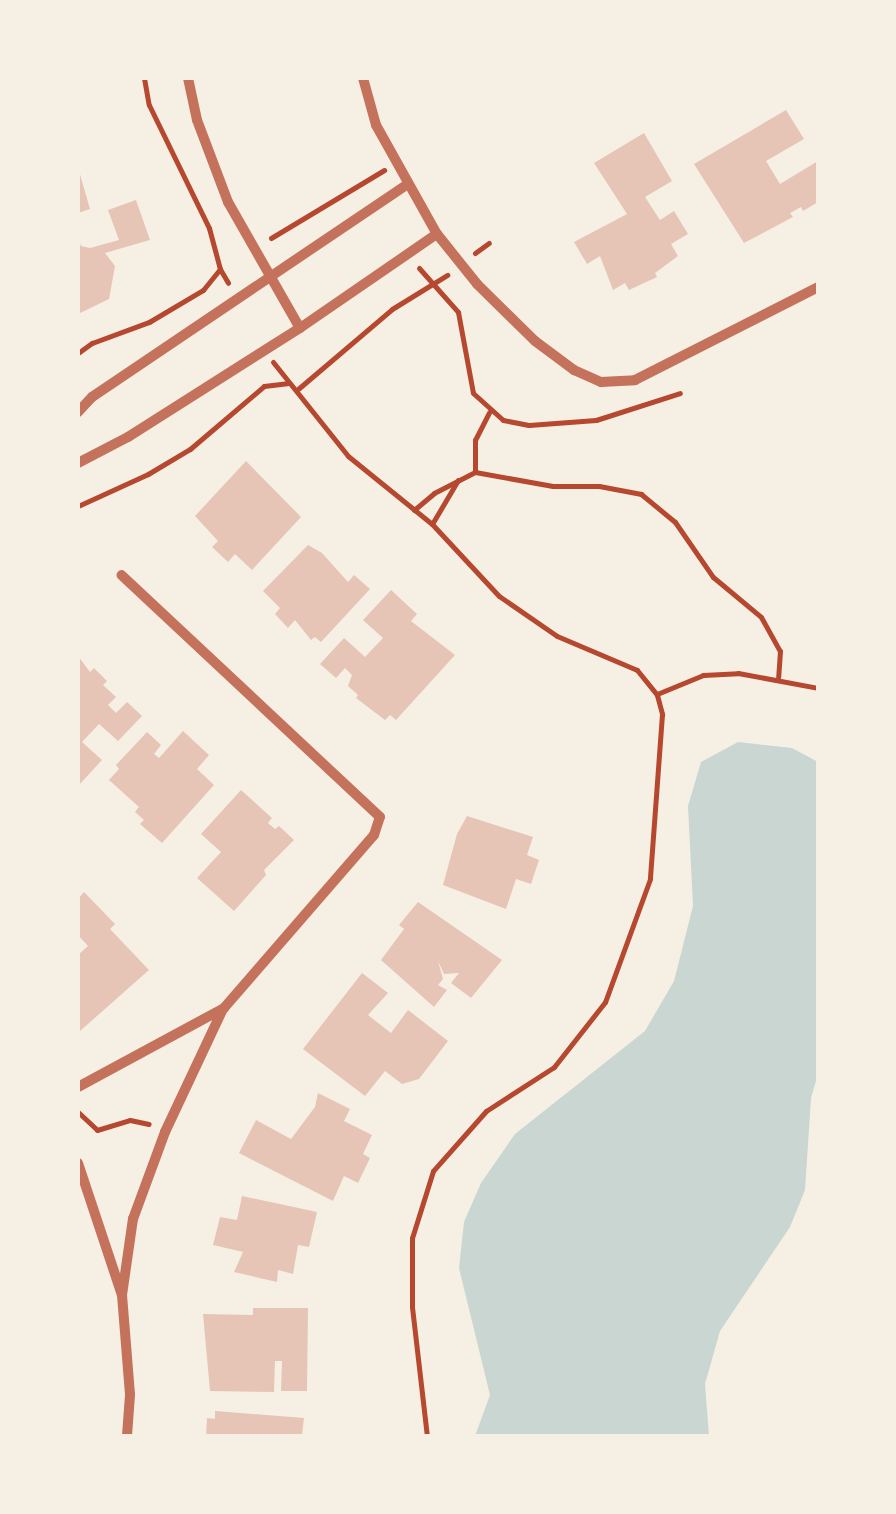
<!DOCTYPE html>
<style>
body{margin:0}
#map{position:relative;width:896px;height:1514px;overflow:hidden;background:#f6efe4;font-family:"Noto Serif",serif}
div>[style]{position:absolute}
.water>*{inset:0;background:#c9d6d2}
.building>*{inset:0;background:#e6c5b7}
.path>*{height:5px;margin:-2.5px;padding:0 2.5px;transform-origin:2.5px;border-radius:2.5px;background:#b5482f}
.minor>*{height:10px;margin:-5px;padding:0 5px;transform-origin:5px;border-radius:5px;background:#c5725c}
span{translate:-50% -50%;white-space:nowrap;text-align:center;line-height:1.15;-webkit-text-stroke:8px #f6efe4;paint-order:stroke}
.frame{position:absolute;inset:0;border:80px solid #f6efe4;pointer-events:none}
</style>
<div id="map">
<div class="water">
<i style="clip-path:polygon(738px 742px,792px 748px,818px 762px,818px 1074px,811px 1098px,805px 1190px,790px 1227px,720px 1331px,705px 1384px,709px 1436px,475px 1436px,490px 1395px,459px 1268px,464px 1222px,481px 1183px,515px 1134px,645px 1031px,674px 981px,693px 906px,688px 806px,701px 762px)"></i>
</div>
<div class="building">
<i style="clip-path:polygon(786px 110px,804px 139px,766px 161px,780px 184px,818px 161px,818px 202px,803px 211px,801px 207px,790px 213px,793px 217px,744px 243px,694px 164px)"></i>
<i style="clip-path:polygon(644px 133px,672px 181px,645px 197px,660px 220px,674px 211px,688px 234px,671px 244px,678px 256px,655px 273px,657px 277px,629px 290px,625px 283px,613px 290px,600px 256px,587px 264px,574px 242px,627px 214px,594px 163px)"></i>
<i style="clip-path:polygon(79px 171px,90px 209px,78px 213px,78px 171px)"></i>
<i style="clip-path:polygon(136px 200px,150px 240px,105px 253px,115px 266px,109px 299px,78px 314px,78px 238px,81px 246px,90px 248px,119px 240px,108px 210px)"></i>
<i style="clip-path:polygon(246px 461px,301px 517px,252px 570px,235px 554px,228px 562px,212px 547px,218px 541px,195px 516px)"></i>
<i style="clip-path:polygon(308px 545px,322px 553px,348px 582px,354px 575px,370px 589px,321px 642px,315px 637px,311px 640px,295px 620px,288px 628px,275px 614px,280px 608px,263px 591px)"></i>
<i style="clip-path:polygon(391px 590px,417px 614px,411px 621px,455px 655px,396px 720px,390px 715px,385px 720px,356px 698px,358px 695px,348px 686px,352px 675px,345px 668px,336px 678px,320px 664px,344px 638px,365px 657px,383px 638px,363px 620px)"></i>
<i style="clip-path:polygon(78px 656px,90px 672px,94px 668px,107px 681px,103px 685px,116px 697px,108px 705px,116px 713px,127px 702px,142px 716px,118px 741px,99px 724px,82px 742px,102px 760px,78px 786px)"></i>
<i style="clip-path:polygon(183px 731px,209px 755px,197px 769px,214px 785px,162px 843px,140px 824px,144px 820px,135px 812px,139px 807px,109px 780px,119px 769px,116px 765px,147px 732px,161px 745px,154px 754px,159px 758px)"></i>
<i style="clip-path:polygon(241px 790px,272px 818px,268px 823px,275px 829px,279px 826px,294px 840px,264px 870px,266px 875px,234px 911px,197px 878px,221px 852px,201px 834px)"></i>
<i style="clip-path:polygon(467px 816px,533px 837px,527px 855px,539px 860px,531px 884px,516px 879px,506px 909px,443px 885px,457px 834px)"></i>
<i style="clip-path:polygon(84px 892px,115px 924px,110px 929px,149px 970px,80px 1031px,78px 955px,88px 946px,78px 935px,78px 899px)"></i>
<i style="clip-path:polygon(418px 902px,502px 960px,471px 998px,451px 983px,459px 973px,444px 974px,438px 961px,443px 979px,438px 985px,447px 990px,434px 1007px,381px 960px,404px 929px,399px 925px)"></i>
<i style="clip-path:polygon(362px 973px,388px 993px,368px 1015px,391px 1033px,408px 1010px,448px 1041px,419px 1079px,402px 1084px,385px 1071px,365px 1096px,303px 1049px)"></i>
<i style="clip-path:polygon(318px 1093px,350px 1109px,344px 1121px,372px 1135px,363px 1154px,370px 1158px,358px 1183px,344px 1176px,333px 1201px,239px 1153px,256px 1120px,291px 1139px,315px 1107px)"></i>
<i style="clip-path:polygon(242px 1196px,317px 1212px,309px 1247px,298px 1245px,293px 1274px,278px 1270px,277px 1282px,234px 1272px,243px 1252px,213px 1245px,220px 1217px,237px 1220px)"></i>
<i style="clip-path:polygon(253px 1308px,308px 1308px,307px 1391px,281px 1391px,282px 1361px,275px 1361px,274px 1392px,210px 1391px,203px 1314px,253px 1315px)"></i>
<i style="clip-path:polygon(215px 1411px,304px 1418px,302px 1436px,206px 1436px,207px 1418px,215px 1419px)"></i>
</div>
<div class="path">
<i style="left:144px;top:78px;width:27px;rotate:80deg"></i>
<i style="left:149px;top:105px;width:137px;rotate:64deg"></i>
<i style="left:209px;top:228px;width:42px;rotate:75deg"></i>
<i style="left:271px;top:238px;width:132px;rotate:-31deg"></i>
<i style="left:475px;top:253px;width:17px;rotate:-36deg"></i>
<i style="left:419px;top:268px;width:59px;rotate:48.4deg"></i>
<i style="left:458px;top:312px;width:82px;rotate:79.5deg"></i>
<i style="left:473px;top:393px;width:40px;rotate:42deg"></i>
<i style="left:503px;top:420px;width:26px;rotate:11deg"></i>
<i style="left:529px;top:425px;width:67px;rotate:-4.3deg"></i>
<i style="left:596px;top:420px;width:88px;rotate:-17.8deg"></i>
<i style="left:78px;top:353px;width:17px;rotate:-36deg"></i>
<i style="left:92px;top:343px;width:61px;rotate:-20.2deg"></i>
<i style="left:149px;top:322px;width:63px;rotate:-30.7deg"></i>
<i style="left:203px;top:290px;width:27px;rotate:-51deg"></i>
<i style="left:220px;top:269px;width:16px;rotate:60deg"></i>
<i style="left:273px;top:362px;width:120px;rotate:51.4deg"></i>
<i style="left:348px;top:456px;width:108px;rotate:39deg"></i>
<i style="left:432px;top:524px;width:98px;rotate:47.1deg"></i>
<i style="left:499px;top:596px;width:70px;rotate:34.6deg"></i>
<i style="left:557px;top:636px;width:87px;rotate:23deg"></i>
<i style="left:637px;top:670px;width:32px;rotate:51deg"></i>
<i style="left:657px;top:695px;width:20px;rotate:75deg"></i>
<i style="left:662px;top:714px;width:165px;rotate:94.2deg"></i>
<i style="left:650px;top:879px;width:131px;rotate:110.1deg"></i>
<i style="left:605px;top:1002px;width:83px;rotate:128.1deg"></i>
<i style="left:554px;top:1067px;width:81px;rotate:147.1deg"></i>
<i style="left:486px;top:1111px;width:80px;rotate:131.5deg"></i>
<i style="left:433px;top:1171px;width:70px;rotate:107.4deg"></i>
<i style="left:412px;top:1238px;width:69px;rotate:90deg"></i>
<i style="left:412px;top:1307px;width:130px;rotate:83.4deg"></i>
<i style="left:298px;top:389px;width:123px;rotate:-40.4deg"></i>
<i style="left:392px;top:309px;width:65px;rotate:-31.7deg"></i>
<i style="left:475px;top:472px;width:32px;rotate:-90deg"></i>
<i style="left:475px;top:440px;width:31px;rotate:-63deg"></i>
<i style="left:78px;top:506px;width:77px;rotate:-24.6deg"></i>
<i style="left:148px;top:474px;width:49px;rotate:-30.8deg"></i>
<i style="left:190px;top:449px;width:97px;rotate:-40.4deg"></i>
<i style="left:264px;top:386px;width:23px;rotate:-7deg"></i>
<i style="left:414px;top:510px;width:26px;rotate:-40deg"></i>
<i style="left:434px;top:493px;width:46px;rotate:-27.1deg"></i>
<i style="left:475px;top:472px;width:79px;rotate:10.2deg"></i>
<i style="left:553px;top:486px;width:46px"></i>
<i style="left:599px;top:486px;width:43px;rotate:10.8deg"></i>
<i style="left:641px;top:494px;width:44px;rotate:39.5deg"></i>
<i style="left:675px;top:522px;width:67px;rotate:55.4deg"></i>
<i style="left:713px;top:577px;width:62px;rotate:39.8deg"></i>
<i style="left:761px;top:617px;width:39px;rotate:61deg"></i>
<i style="left:780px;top:651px;width:26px;rotate:94deg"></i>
<i style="left:432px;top:524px;width:51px;rotate:-59.4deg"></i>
<i style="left:657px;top:694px;width:50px;rotate:-22.4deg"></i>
<i style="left:703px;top:675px;width:35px;rotate:-3deg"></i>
<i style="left:738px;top:673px;width:81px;rotate:10.6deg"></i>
<i style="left:78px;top:1112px;width:26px;rotate:43deg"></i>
<i style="left:97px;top:1130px;width:34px;rotate:-17deg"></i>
<i style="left:130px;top:1120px;width:19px;rotate:12deg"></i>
</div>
<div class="minor">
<i style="left:188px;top:78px;width:43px;rotate:77.9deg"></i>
<i style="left:197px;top:120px;width:88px;rotate:69.3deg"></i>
<i style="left:228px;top:202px;width:145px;rotate:60.3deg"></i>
<i style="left:363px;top:78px;width:49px;rotate:74.5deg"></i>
<i style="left:376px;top:125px;width:125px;rotate:60.8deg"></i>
<i style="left:437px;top:234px;width:64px;rotate:51.3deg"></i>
<i style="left:477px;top:284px;width:81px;rotate:44.5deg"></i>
<i style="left:535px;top:341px;width:49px;rotate:36.6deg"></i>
<i style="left:574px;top:370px;width:30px;rotate:24deg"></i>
<i style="left:601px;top:382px;width:34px;rotate:-3deg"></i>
<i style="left:635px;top:380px;width:205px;rotate:-26.9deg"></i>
<i style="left:78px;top:412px;width:21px;rotate:-47deg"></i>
<i style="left:92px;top:397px;width:379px;rotate:-34deg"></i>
<i style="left:78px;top:463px;width:56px;rotate:-27.5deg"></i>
<i style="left:128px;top:437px;width:204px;rotate:-32.4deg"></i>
<i style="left:300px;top:328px;width:166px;rotate:-34.5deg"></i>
<i style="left:78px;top:1087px;width:166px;rotate:-28.4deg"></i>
<i style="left:224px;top:1008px;width:229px;rotate:-49.1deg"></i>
<i style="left:374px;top:835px;width:19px;rotate:-72deg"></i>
<i style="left:380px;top:817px;width:354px;rotate:-136.9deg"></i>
<i style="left:78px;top:1163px;width:139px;rotate:71.6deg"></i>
<i style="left:122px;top:1295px;width:100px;rotate:85.4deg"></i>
<i style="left:130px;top:1395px;width:41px;rotate:94.2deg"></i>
<i style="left:122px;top:1295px;width:77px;rotate:-81.8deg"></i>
<i style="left:133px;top:1219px;width:93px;rotate:-69.8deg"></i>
<i style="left:165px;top:1132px;width:136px;rotate:-64.8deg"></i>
</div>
<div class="frame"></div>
</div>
